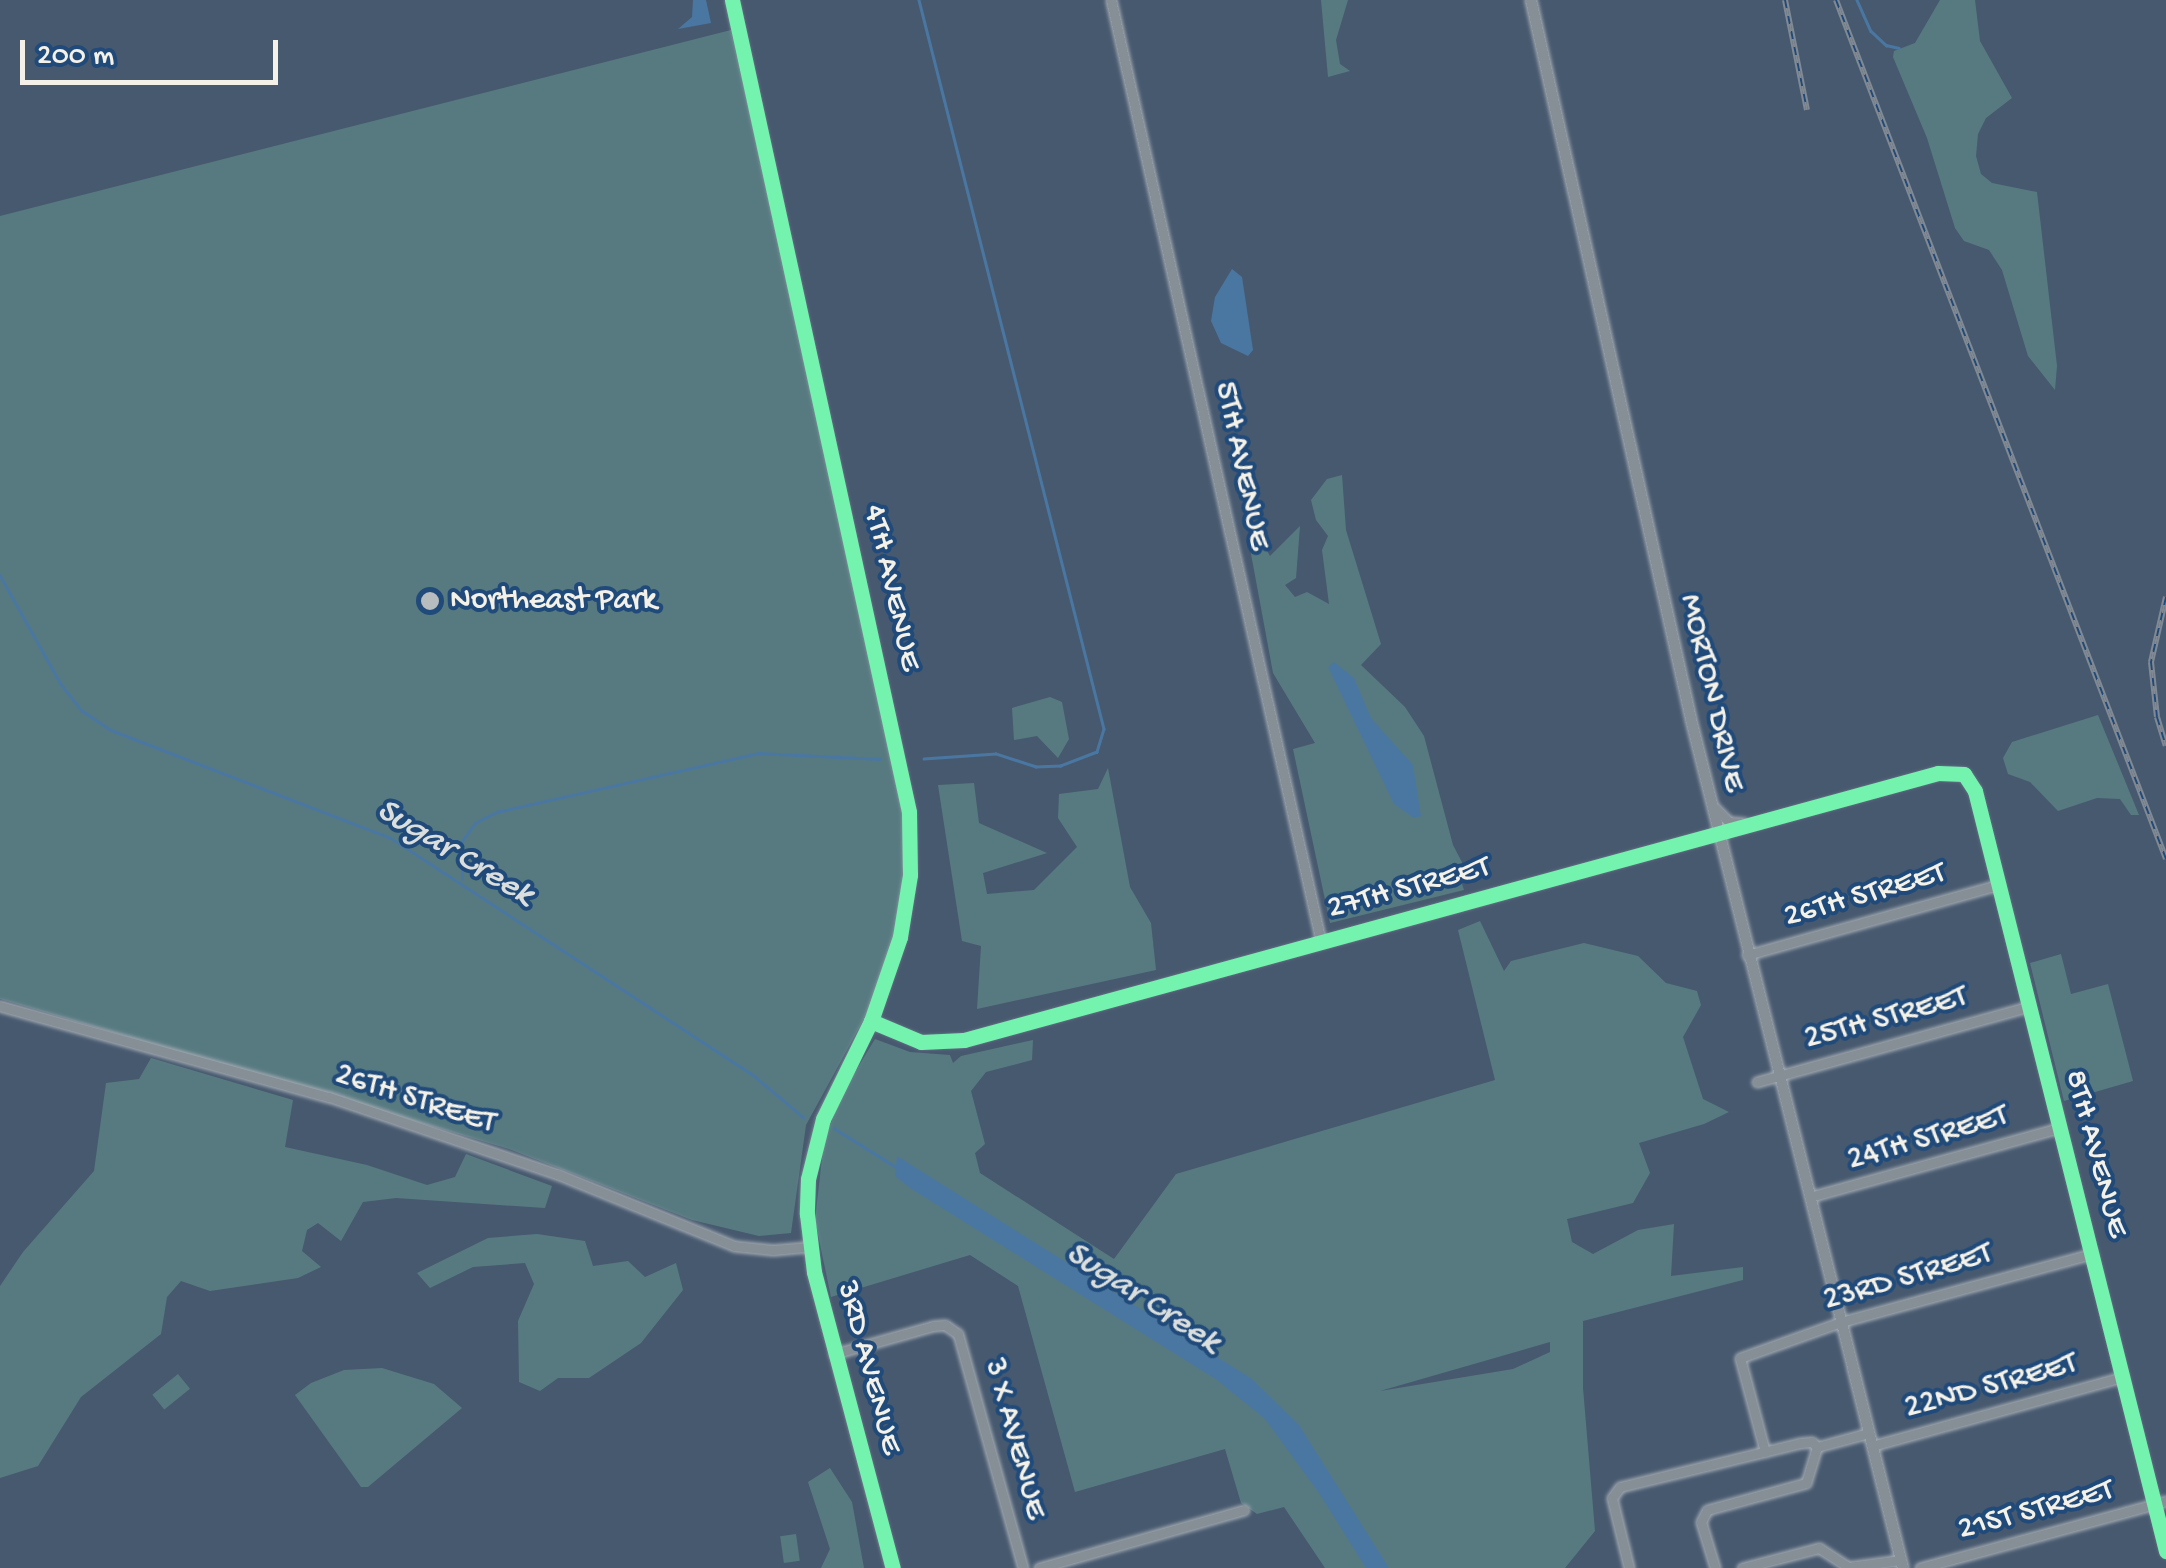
<!DOCTYPE html>
<style>
body{margin:0}
#map{position:relative;width:2166px;height:1568px;overflow:hidden;background:#47596f;font-family:"Gochi Hand",sans-serif}
div>[style]{position:absolute}
.green>*{inset:0;background:#577a81;transform-origin:0 0}
.water>*{inset:0;background:#4a77a2}
.stream>*{height:2.5px;margin:-1.25px;padding:0 1.25px;transform-origin:1.25px;border-radius:1.25px;background:#4a77a2}
.roads{filter:drop-shadow(0 0 2px #a4acb4) drop-shadow(0 0 2px #a4acb4)}
.minor>*{height:9px;margin:-4.5px;padding:0 4.5px;transform-origin:4.5px;border-radius:4.5px;background:#878f96}
.tertiary>*{height:10px;margin:-5px;padding:0 5px;transform-origin:5px;border-radius:5px;background:#878f96}
.rail>*{height:6px;margin-top:-3px;transform-origin:0;background:repeating-linear-gradient(90deg,#1f4a7a 0 8px,#818a94 0 16px);box-sizing:border-box;border-block:2px solid #818a94}
.cycleway>*{height:15px;margin:-7.5px;padding:0 7.5px;transform-origin:7.5px;border-radius:7.5px;background:#73f3ae}
.dots>*{width:28px;height:28px;translate:-50% -50%;box-sizing:border-box;border:5px solid #1f4a7a;border-radius:50%}
span{translate:-50% -50%;white-space:nowrap;text-align:center;line-height:1.15;-webkit-text-stroke:8px #1f4a7a;paint-order:stroke}
.street-label{font-size:32px;color:#f4f1e8}
.poi-label{font-size:32px;color:#f4f1e8}
.left{translate:0 -50%;text-align:left}
.water-label{font-size:35px;color:#dadfde;font-style:italic}
.scale{position:absolute;left:20px;top:40px;width:258px;height:45px;box-sizing:border-box;border:5px solid #f4f1e8;border-top:0;padding-left:12px;font-size:30px;line-height:35px;white-space:nowrap;color:#f4f1e8;-webkit-text-stroke:8px #1f4a7a;paint-order:stroke}
</style>
<div id="map">
<div class="green">
<i style="clip-path:polygon(1321px 0,1348px 0,1336px 40px,1340px 64px,1350px 71px,1328px 77px)"></i>
<i style="clip-path:polygon(1940px 0,1975px 0,1980px 41px,2012px 98px,1986px 118px,1978px 134px,1976px 156px,1981px 174px,1992px 183px,2037px 192px,2057px 366px,2055px 390px,2028px 356px,2002px 270px,1989px 250px,1964px 241px,1955px 228px,1927px 138px,1893px 57px,1894px 51px,1915px 43px)"></i>
<i style="clip-path:polygon(731px 30px,848px 550px,905px 826px,901px 907px,894px 937px,870px 1008px,806px 1125px,791px 1233px,759px 1236px,692px 1220px,509px 1149px,0 999px,0 216px)"></i>
<i style="clip-path:polygon(1342px 475px,1346px 530px,1381px 644px,1361px 665px,1405px 707px,1424px 736px,1453px 845px,1465px 868px,1478px 876px,1461px 881px,1464px 890px,1330px 923px,1293px 749px,1315px 743px,1273px 673px,1249px 543px,1253px 527px,1270px 556px,1300px 526px,1296px 578px,1285px 585px,1295px 597px,1307px 592px,1329px 604px,1322px 550px,1328px 536px,1316px 520px,1311px 500px,1327px 479px)"></i>
<i style="clip-path:polygon(1050px 697px,1062px 702px,1069px 739px,1058px 758px,1037px 736px,1014px 740px,1012px 708px)"></i>
<i style="clip-path:polygon(2098px 715px,2139px 815px,2131px 815px,2120px 799px,2097px 798px,2058px 811px,2030px 782px,2008px 774px,2003px 758px,2012px 742px)"></i>
<i style="clip-path:polygon(1108px 768px,1130px 887px,1151px 923px,1156px 970px,977px 1009px,981px 946px,962px 941px,938px 785px,974px 783px,979px 823px,1047px 853px,983px 873px,987px 894px,1034px 890px,1077px 847px,1058px 818px,1059px 794px,1098px 789px)"></i>
<i style="clip-path:polygon(evenodd,1480px 921px,1504px 971px,1511px 961px,1584px 943px,1638px 956px,1666px 983px,1697px 991px,1701px 1005px,1683px 1037px,1703px 1099px,1729px 1112px,1704px 1124px,1639px 1143px,1650px 1173px,1633px 1203px,1567px 1219px,1572px 1242px,1593px 1254px,1638px 1230px,1674px 1224px,1671px 1276px,1743px 1267px,1743px 1280px,1583px 1321px,1583px 1388px,1595px 1531px,1565px 1568px,1325px 1568px,1284px 1507px,1257px 1514px,1241px 1503px,1225px 1449px,1075px 1492px,1018px 1286px,970px 1255px,831px 1297px,815px 1220px,824px 1141px,842px 1094px,875px 1039px,910px 1052px,950px 1055px,953px 1063px,961px 1056px,1033px 1040px,1032px 1060px,986px 1072px,971px 1091px,985px 1144px,975px 1153px,980px 1173px,1114px 1259px,1176px 1174px,1495px 1080px,1458px 930px,1480px 921px,1550px 1342px,1550px 1352px,1513px 1369px,1380px 1391px,1550px 1342px)"></i>
<i style="clip-path:polygon(2061px 954px,2071px 994px,2108px 984px,2133px 1081px,2064px 1101px,2030px 963px)"></i>
<i style="clip-path:polygon(151px 1058px,293px 1100px,285px 1147px,367px 1165px,427px 1185px,455px 1177px,466px 1154px,552px 1186px,545px 1208px,396px 1198px,363px 1202px,341px 1241px,318px 1223px,307px 1230px,302px 1251px,321px 1267px,298px 1278px,210px 1291px,181px 1281px,167px 1297px,161px 1334px,81px 1397px,38px 1466px,0 1478px,0 1286px,23px 1252px,94px 1171px,106px 1083px,139px 1079px)"></i>
<i style="clip-path:polygon(537px 1234px,585px 1241px,593px 1266px,628px 1261px,645px 1277px,676px 1263px,683px 1290px,641px 1343px,589px 1378px,558px 1378px,540px 1391px,519px 1382px,518px 1321px,534px 1284px,525px 1263px,473px 1267px,430px 1288px,417px 1273px,488px 1238px)"></i>
<i style="clip-path:polygon(382px 1368px,434px 1384px,462px 1408px,368px 1487px,361px 1487px,295px 1395px,311px 1383px,344px 1370px)"></i>
<i style="left:178px;top:1374px;width:19px;height:33px;rotate:51deg"></i>
<i style="clip-path:polygon(830px 1468px,852px 1502px,864px 1568px,821px 1568px,830px 1549px,808px 1482px)"></i>
<i style="left:796px;top:1534px;width:27px;height:16px;rotate:82deg"></i>
</div>
<div class="water">
<i style="clip-path:polygon(693px 0,706px 0,711px 23px,678px 29px,692px 17px)"></i>
<i style="clip-path:polygon(1232px 269px,1242px 277px,1253px 350px,1248px 356px,1221px 343px,1211px 321px,1215px 297px)"></i>
<i style="clip-path:polygon(1334px 662px,1354px 678px,1371px 718px,1413px 765px,1421px 816px,1414px 818px,1394px 804px,1328px 667px)"></i>
<i style="clip-path:polygon(897px 1156px,1252px 1379px,1299px 1425px,1389px 1568px,1366px 1568px,1319px 1493px,1265px 1419px,1217px 1380px,910px 1188px,895px 1176px)"></i>
</div>
<div class="stream">
<i style="left:919px;top:0;width:752px;rotate:75.76deg"></i>
<i style="left:1104px;top:729px;width:24px;rotate:107deg"></i>
<i style="left:1097px;top:752px;width:39px;rotate:159deg"></i>
<i style="left:1061px;top:766px;width:25px;rotate:178deg"></i>
<i style="left:1036px;top:767px;width:42px;rotate:-162deg"></i>
<i style="left:996px;top:754px;width:72px;rotate:176deg"></i>
<i style="left:1857px;top:0;width:34px;rotate:66deg"></i>
<i style="left:1871px;top:31px;width:21px;rotate:43deg"></i>
<i style="left:1886px;top:45px;width:13px;rotate:13deg"></i>
<i style="left:0;top:575px;width:125px;rotate:60.8deg"></i>
<i style="left:61px;top:684px;width:33px;rotate:52deg"></i>
<i style="left:81px;top:710px;width:36px;rotate:34deg"></i>
<i style="left:111px;top:730px;width:300px;rotate:21.1deg"></i>
<i style="left:391px;top:838px;width:431px;rotate:33.2deg"></i>
<i style="left:752px;top:1074px;width:67px;rotate:40.1deg"></i>
<i style="left:462px;top:879px;width:38px;rotate:-90deg"></i>
<i style="left:462px;top:841px;width:22px;rotate:-54deg"></i>
<i style="left:475px;top:823px;width:25px;rotate:-27deg"></i>
<i style="left:497px;top:812px;width:268px;rotate:-12.7deg"></i>
<i style="left:758px;top:753px;width:122px;rotate:2.8deg"></i>
<i style="left:834px;top:1128px;width:73px;rotate:32.2deg"></i>
</div>
<div class="roads">
<div class="minor">
<i style="left:1111px;top:0;width:965px;rotate:77.43deg"></i>
<i style="left:1715px;top:808px;width:20px;rotate:45deg"></i>
<i style="left:1729px;top:822px;width:15px;rotate:4deg"></i>
<i style="left:1747px;top:955px;width:260px;rotate:-15.6deg"></i>
<i style="left:0;top:1006px;width:341px;rotate:15.5deg"></i>
<i style="left:329px;top:1097px;width:241px;rotate:18.7deg"></i>
<i style="left:557px;top:1174px;width:191px;rotate:22.1deg"></i>
<i style="left:734px;top:1246px;width:39px;rotate:6deg"></i>
<i style="left:773px;top:1250px;width:36px;rotate:-5deg"></i>
<i style="left:871px;top:1021px;width:54px;rotate:22.8deg"></i>
<i style="left:921px;top:1042px;width:43px;rotate:-2.7deg"></i>
<i style="left:964px;top:1040px;width:1010px;rotate:-15.33deg"></i>
<i style="left:1938px;top:773px;width:26px;rotate:2deg"></i>
<i style="left:1964px;top:774px;width:20px;rotate:57deg"></i>
<i style="left:1975px;top:791px;width:784px;rotate:75.89deg"></i>
<i style="left:1757px;top:1082px;width:281px;rotate:-15.5deg"></i>
<i style="left:1810px;top:1197px;width:258px;rotate:-15.5deg"></i>
<i style="left:834px;top:1354px;width:103px;rotate:-15.8deg"></i>
<i style="left:933px;top:1326px;width:12px;rotate:-5deg"></i>
<i style="left:945px;top:1325px;width:16px;rotate:35deg"></i>
<i style="left:958px;top:1334px;width:243px;rotate:74.5deg"></i>
<i style="left:1872px;top:1446px;width:260px;rotate:-15.4deg"></i>
<i style="left:1765px;top:1452px;width:97px;rotate:-104.9deg"></i>
<i style="left:1740px;top:1358px;width:107px;rotate:-19.6deg"></i>
<i style="left:1841px;top:1322px;width:260px;rotate:-15.2deg"></i>
<i style="left:1039px;top:1568px;width:213px;rotate:-15.8deg"></i>
<i style="left:1629px;top:1568px;width:72px;rotate:-103.7deg"></i>
<i style="left:1612px;top:1498px;width:14px;rotate:-54deg"></i>
<i style="left:1620px;top:1487px;width:185px;rotate:-13.7deg"></i>
<i style="left:1800px;top:1443px;width:12px;rotate:-5deg"></i>
<i style="left:1812px;top:1442px;width:7px;rotate:45deg"></i>
<i style="left:1817px;top:1447px;width:54px;rotate:-15.1deg"></i>
<i style="left:1715px;top:1568px;width:48px;rotate:-106.9deg"></i>
<i style="left:1701px;top:1522px;width:13px;rotate:-63deg"></i>
<i style="left:1707px;top:1510px;width:103px;rotate:-15.3deg"></i>
<i style="left:1806px;top:1483px;width:38px;rotate:-73deg"></i>
<i style="left:1742px;top:1568px;width:80px;rotate:-14.6deg"></i>
<i style="left:1819px;top:1548px;width:35px;rotate:33deg"></i>
<i style="left:1848px;top:1567px;width:53px;rotate:-7.5deg"></i>
<i style="left:1920px;top:1568px;width:255px;rotate:-15.2deg"></i>
</div>
<div class="tertiary">
<i style="left:732px;top:0;width:831px;rotate:77.7deg"></i>
<i style="left:909px;top:812px;width:63px;rotate:89.1deg"></i>
<i style="left:910px;top:875px;width:63px;rotate:99.2deg"></i>
<i style="left:900px;top:937px;width:89px;rotate:109deg"></i>
<i style="left:871px;top:1021px;width:109px;rotate:116.1deg"></i>
<i style="left:823px;top:1119px;width:62px;rotate:104deg"></i>
<i style="left:808px;top:1179px;width:35px;rotate:92deg"></i>
<i style="left:807px;top:1214px;width:58px;rotate:83.1deg"></i>
<i style="left:814px;top:1272px;width:306px;rotate:75.1deg"></i>
<i style="left:1531px;top:0;width:741px;rotate:77.45deg"></i>
<i style="left:1692px;top:723px;width:871px;rotate:75.98deg"></i>
</div>
</div>
<div class="rail">
<i style="left:1785px;top:0;width:112px;rotate:78.7deg"></i>
<i style="left:1836px;top:0;width:920px;rotate:68.98deg"></i>
<i style="left:2166px;top:597px;width:67px;rotate:103deg"></i>
<i style="left:2151px;top:662px;width:55px;rotate:83.8deg"></i>
<i style="left:2157px;top:717px;width:30px;rotate:73deg"></i>
</div>
<div class="cycleway">
<i style="left:732px;top:0;width:831px;rotate:77.7deg"></i>
<i style="left:909px;top:812px;width:63px;rotate:89.1deg"></i>
<i style="left:910px;top:875px;width:63px;rotate:99.2deg"></i>
<i style="left:900px;top:937px;width:89px;rotate:109deg"></i>
<i style="left:871px;top:1021px;width:109px;rotate:116.1deg"></i>
<i style="left:823px;top:1119px;width:62px;rotate:104deg"></i>
<i style="left:808px;top:1179px;width:35px;rotate:92deg"></i>
<i style="left:807px;top:1214px;width:58px;rotate:83.1deg"></i>
<i style="left:814px;top:1272px;width:306px;rotate:75.1deg"></i>
<i style="left:871px;top:1021px;width:54px;rotate:22.8deg"></i>
<i style="left:921px;top:1042px;width:43px;rotate:-2.7deg"></i>
<i style="left:964px;top:1040px;width:1010px;rotate:-15.33deg"></i>
<i style="left:1938px;top:773px;width:26px;rotate:2deg"></i>
<i style="left:1964px;top:774px;width:20px;rotate:57deg"></i>
<i style="left:1975px;top:791px;width:784px;rotate:75.89deg"></i>
</div>
<div class="dots">
<i style="left:430px;top:601px;background:#b7bcbe"></i>
</div>
<div class="street-label">
<span style="left:1241px;top:466px;rotate:78deg">5TH AVENUE</span>
<span style="left:891px;top:588px;rotate:77deg">4TH AVENUE</span>
<span style="left:1711px;top:693px;rotate:77deg">MORTON DRIVE</span>
<span style="left:1409px;top:889px;rotate:-15deg">27TH STREET</span>
<span style="left:1865px;top:896px;rotate:-16deg">26TH STREET</span>
<span style="left:1886px;top:1019px;rotate:-15deg">25TH STREET</span>
<span style="left:415px;top:1100px;rotate:18deg">26TH STREET</span>
<span style="left:1928px;top:1139px;rotate:-16deg">24TH STREET</span>
<span style="left:2095px;top:1154px;rotate:75deg">8TH AVENUE</span>
<span style="left:1908px;top:1278px;rotate:-16deg">23RD STREET</span>
<span style="left:868px;top:1368px;rotate:75deg">3RD AVENUE</span>
<span style="left:1991px;top:1387px;rotate:-15deg">22ND STREET</span>
<span style="left:1014px;top:1439px;rotate:75deg">3 X AVENUE</span>
<span style="left:2036px;top:1511px;rotate:-15deg">21ST STREET</span>
</div>
<div class="poi-label">
<span class="left" style="left:450px;top:601px">Northeast Park</span>
</div>
<div class="water-label">
<span style="left:454px;top:854px;rotate:31deg">Sugar Creek</span>
<span style="left:1142px;top:1299px;rotate:33deg">Sugar Creek</span>
</div>
<div class="scale">200 m</div>
</div>
